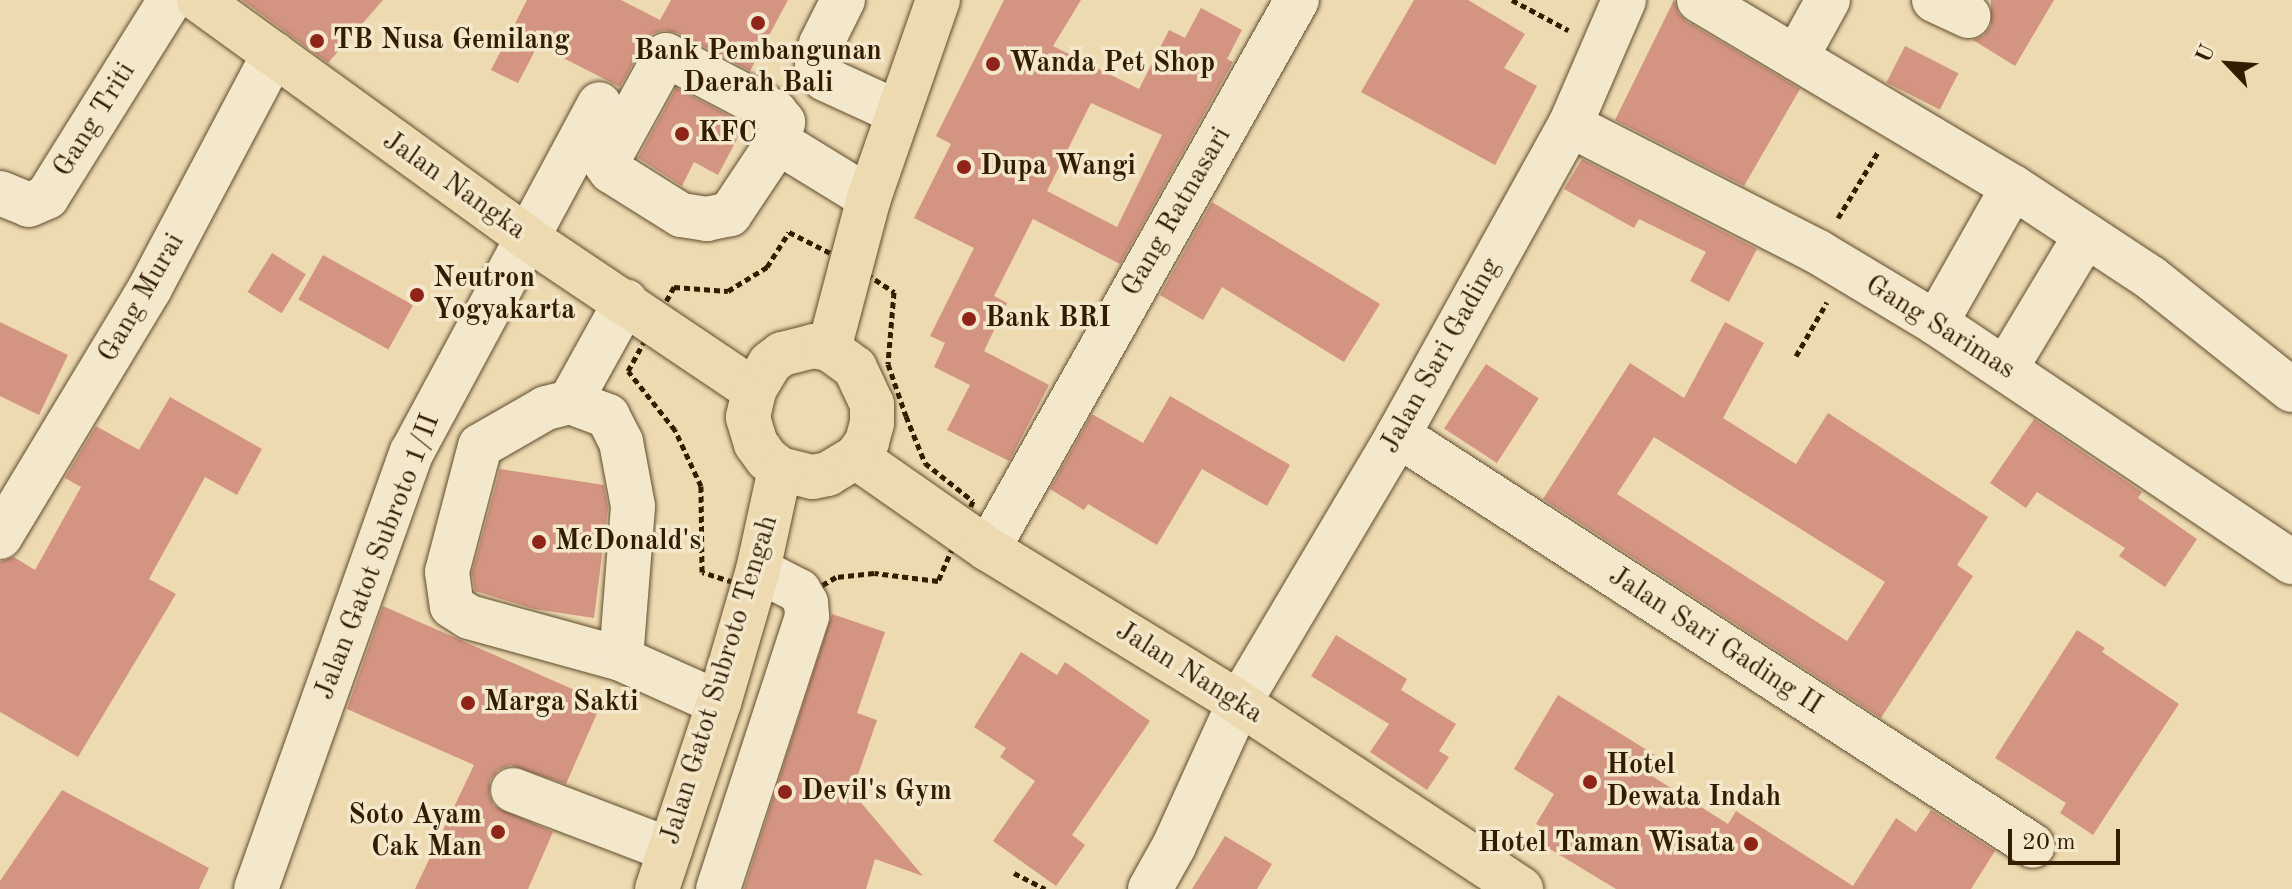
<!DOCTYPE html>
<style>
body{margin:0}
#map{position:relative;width:2292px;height:889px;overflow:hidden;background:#eddab1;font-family:"Old Standard TT",serif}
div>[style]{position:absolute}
.building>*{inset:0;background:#d49482;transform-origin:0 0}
.path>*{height:5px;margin-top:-2.5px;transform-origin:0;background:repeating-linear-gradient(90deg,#321d00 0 6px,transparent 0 10px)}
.roads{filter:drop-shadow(0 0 2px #614c2c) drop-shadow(0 0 2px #614c2c)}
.minor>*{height:44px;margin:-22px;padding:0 22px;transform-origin:22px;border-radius:22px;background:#f3e7cc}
.major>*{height:44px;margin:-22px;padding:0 22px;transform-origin:22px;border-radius:22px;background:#eddab1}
.highway>*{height:44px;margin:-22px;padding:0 22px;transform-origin:22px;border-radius:22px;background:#eddab1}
.dots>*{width:22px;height:22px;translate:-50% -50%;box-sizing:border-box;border:4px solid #f3e7cc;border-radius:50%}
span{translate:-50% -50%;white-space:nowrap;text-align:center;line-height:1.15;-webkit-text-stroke:7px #f3e7cc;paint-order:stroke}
.poi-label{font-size:28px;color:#321d00;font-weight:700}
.left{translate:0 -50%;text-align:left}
.right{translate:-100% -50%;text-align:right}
.street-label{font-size:28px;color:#321d00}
.north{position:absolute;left:2188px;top:24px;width:80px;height:80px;-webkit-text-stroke:6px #f3e7cc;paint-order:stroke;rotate:295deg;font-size:22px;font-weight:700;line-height:32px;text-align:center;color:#321d00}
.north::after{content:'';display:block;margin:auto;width:28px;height:36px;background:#321d00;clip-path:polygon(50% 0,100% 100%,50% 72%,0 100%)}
.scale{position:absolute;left:2008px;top:829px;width:112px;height:36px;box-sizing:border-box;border:4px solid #321d00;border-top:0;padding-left:10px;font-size:24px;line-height:28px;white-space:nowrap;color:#321d00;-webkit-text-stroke:6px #f3e7cc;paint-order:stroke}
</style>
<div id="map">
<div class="building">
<i style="clip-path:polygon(242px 0,383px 0,328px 63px)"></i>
<i style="clip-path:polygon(527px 0,621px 0,660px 20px,671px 0,788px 0,750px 71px,678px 33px,664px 30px,652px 34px,645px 42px,620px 87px,538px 45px,518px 83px,491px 70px)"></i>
<i style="clip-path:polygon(evenodd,1004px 0,1081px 0,1053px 46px,1139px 89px,1169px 30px,1185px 38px,1201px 8px,1242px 30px,1227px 59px,1233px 62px,1120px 264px,1033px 219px,994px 296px,1007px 303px,984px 351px,1049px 385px,1009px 461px,947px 430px,970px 385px,934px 367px,945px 343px,930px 336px,974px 248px,914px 218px,951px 144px,936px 136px,1004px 0,1091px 103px,1162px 135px,1117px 227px,1047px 191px,1091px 103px)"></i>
<i style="clip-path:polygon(1414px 0,1468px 0,1525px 34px,1504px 68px,1537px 86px,1495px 165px,1361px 92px)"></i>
<i style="clip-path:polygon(1674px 0,1678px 13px,1686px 21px,1800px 89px,1744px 186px,1615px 120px)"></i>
<i style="clip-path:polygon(1991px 0,2054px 0,2015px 66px,1973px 40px,1983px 36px,1991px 26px)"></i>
<i style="left:1905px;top:46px;width:60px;height:41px;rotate:27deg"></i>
<i style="clip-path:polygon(676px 88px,745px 124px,718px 175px,694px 162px,682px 186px,638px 158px)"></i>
<i style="clip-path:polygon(1582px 159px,1757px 249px,1729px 302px,1690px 281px,1706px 252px,1639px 219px,1634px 228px,1564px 189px)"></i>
<i style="clip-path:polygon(1212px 202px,1380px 304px,1344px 362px,1222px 287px,1203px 320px,1160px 295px)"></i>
<i style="left:272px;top:253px;width:40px;height:46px;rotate:32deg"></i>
<i style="left:323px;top:255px;width:103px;height:51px;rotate:29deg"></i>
<i style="clip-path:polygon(0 322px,68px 355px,39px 415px,0 396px)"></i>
<i style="clip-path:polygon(evenodd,1725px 322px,1764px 343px,1723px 418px,1796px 464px,1828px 413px,1988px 517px,1957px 565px,1973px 576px,1881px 718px,1543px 499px,1630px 363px,1684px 398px,1725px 322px,1654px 437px,1885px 582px,1847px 641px,1617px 494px,1654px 437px)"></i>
<i style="left:1486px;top:364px;width:63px;height:77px;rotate:33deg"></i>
<i style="clip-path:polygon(1170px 396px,1290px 465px,1267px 506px,1202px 469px,1157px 545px,1088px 504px,1084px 510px,1050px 489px,1092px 414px,1143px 443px)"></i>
<i style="clip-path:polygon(170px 397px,262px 449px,237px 495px,205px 477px,149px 579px,176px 594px,78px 757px,0 712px,0 562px,14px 557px,35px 570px,81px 487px,65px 478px,96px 426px,139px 450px)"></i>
<i style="clip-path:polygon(2034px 419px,2142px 492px,2138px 498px,2197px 539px,2165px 587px,2119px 556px,2125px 548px,2037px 492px,2026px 508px,1990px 483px)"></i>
<i style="clip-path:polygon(500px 469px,604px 485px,608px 507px,594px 618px,534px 609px,475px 591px,472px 573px)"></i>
<i style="clip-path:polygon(383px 606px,602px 702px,566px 784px,510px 765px,498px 770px,490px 780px,489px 795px,494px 806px,553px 832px,528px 889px,415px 889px,474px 765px,347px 709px)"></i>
<i style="clip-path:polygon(832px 614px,885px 632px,857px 713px,877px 720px,852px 792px,923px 876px,875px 859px,866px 889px,744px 889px)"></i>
<i style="clip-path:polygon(2077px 630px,2105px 648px,2102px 652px,2179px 704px,2093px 835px,2060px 813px,2066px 803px,1995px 758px)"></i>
<i style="clip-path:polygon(1336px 635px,1407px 679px,1401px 690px,1456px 724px,1439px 751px,1449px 757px,1427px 790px,1370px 752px,1389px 724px,1311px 676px)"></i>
<i style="clip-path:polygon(1021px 652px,1057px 675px,1065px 662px,1150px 721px,1072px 835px,1085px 845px,1056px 886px,993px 841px,1035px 781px,1000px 757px,1006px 748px,974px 727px)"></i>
<i style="clip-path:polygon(1558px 695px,1655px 755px,1644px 771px,1728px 824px,1736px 811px,1853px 886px,1896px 818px,1916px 832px,1931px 810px,1995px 851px,1971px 889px,1616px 889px,1535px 840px,1543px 828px,1536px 824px,1554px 794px,1514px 769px)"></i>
<i style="clip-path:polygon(62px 790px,209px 868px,199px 889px,0 889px,0 881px)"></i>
<i style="clip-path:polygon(1225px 836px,1272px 864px,1257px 889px,1192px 889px)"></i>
</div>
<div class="path">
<i style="left:1512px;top:0;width:64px;rotate:28.2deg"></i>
<i style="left:1838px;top:218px;width:77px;rotate:-58.8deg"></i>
<i style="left:789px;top:232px;width:68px;rotate:26.9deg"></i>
<i style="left:850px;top:263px;width:53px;rotate:33.4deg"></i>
<i style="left:894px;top:292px;width:72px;rotate:94.8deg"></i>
<i style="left:888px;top:364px;width:55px;rotate:70.9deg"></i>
<i style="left:906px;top:416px;width:51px;rotate:68deg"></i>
<i style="left:925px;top:463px;width:61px;rotate:38.4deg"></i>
<i style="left:973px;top:501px;width:87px;rotate:113.6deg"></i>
<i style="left:938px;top:581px;width:64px;rotate:-172.9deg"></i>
<i style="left:874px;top:573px;width:38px;rotate:174deg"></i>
<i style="left:836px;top:577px;width:57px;rotate:149.4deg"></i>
<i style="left:787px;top:606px;width:39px;rotate:-153deg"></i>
<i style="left:752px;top:588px;width:52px;rotate:-162.3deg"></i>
<i style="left:702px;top:572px;width:86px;rotate:-90.7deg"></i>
<i style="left:701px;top:486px;width:62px;rotate:-114.9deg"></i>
<i style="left:675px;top:430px;width:75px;rotate:-128.5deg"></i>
<i style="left:628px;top:371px;width:96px;rotate:-61.3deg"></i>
<i style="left:674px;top:287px;width:54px;rotate:4.2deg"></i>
<i style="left:728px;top:291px;width:46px;rotate:-31.6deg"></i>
<i style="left:767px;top:267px;width:41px;rotate:-57.8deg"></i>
<i style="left:1796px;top:356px;width:62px;rotate:-60.1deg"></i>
<i style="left:1014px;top:873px;width:35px;rotate:27deg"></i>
</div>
<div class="roads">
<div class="minor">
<i style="left:843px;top:0;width:49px;rotate:116.6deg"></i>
<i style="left:821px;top:44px;width:19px;rotate:102deg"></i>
<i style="left:817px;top:63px;width:18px;rotate:63deg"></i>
<i style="left:825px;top:79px;width:79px;rotate:24.6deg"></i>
<i style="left:1699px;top:0;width:365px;rotate:30.8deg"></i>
<i style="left:2013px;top:187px;width:165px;rotate:33.4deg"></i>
<i style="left:2151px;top:278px;width:180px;rotate:38.5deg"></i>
<i style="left:1934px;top:0;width:38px;rotate:25deg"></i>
<i style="left:666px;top:55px;width:123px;rotate:27.6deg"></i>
<i style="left:775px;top:112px;width:13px;rotate:51deg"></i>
<i style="left:783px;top:122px;width:21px;rotate:104deg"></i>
<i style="left:778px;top:142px;width:87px;rotate:123.7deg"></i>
<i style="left:730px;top:214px;width:24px;rotate:168deg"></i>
<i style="left:707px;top:219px;width:26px;rotate:-171deg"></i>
<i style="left:681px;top:215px;width:83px;rotate:-147.8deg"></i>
<i style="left:611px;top:171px;width:9px;rotate:-126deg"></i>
<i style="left:606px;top:164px;width:124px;rotate:-61.2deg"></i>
<i style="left:1796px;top:58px;width:66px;rotate:-61.1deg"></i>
<i style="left:1570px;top:125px;width:279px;rotate:27.1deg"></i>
<i style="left:1818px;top:252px;width:138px;rotate:31deg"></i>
<i style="left:1936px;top:323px;width:429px;rotate:33.9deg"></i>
<i style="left:778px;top:142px;width:107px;rotate:31.6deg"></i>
<i style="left:0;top:193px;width:31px;rotate:22deg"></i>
<i style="left:29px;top:205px;width:20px;rotate:-24deg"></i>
<i style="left:47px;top:197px;width:232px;rotate:-58deg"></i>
<i style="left:1936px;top:323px;width:156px;rotate:-60.5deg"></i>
<i style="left:2006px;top:368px;width:155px;rotate:-59deg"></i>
<i style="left:570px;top:402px;width:115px;rotate:-61deg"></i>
<i style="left:1398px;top:435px;width:756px;rotate:32.91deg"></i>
<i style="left:0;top:537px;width:291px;rotate:-58.9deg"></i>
<i style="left:150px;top:288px;width:265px;rotate:-62.1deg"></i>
<i style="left:988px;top:549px;width:630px;rotate:-60.63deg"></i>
<i style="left:621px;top:659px;width:153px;rotate:-85.5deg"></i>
<i style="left:633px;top:506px;width:65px;rotate:-100.6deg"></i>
<i style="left:621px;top:442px;width:29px;rotate:-117deg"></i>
<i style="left:608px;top:416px;width:40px;rotate:-159.8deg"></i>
<i style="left:570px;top:402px;width:25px;rotate:166deg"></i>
<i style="left:546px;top:408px;width:76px;rotate:150.1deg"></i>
<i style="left:480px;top:446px;width:130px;rotate:104.7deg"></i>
<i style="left:447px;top:572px;width:34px;rotate:82deg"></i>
<i style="left:452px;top:606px;width:20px;rotate:33deg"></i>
<i style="left:469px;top:617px;width:158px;rotate:15.4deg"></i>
<i style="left:621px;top:659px;width:107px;rotate:24.2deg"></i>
<i style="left:513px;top:790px;width:168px;rotate:20.9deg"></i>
<i style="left:256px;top:889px;width:464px;rotate:-70.4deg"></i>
<i style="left:412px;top:452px;width:395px;rotate:-61.7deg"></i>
<i style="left:718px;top:889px;width:287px;rotate:-71.9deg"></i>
<i style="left:807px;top:616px;width:13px;rotate:-94deg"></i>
<i style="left:806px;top:603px;width:14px;rotate:-120deg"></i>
<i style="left:799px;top:591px;width:46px;rotate:-152.9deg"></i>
<i style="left:1150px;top:889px;width:49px;rotate:-60.8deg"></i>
<i style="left:1174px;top:846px;width:157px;rotate:-65.6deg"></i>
<i style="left:1239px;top:703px;width:312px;rotate:-59.3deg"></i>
<i style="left:1398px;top:435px;width:355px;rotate:-61deg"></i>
<i style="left:1570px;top:125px;width:136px;rotate:-66.6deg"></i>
</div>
<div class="major">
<i style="left:199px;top:0;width:404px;rotate:35.9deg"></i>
<i style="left:526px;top:237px;width:275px;rotate:33.9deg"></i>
<i style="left:856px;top:457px;width:161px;rotate:34.9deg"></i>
<i style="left:988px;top:549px;width:294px;rotate:31.5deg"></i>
<i style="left:1239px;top:703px;width:338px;rotate:33.4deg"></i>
</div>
<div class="highway">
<i style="left:813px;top:346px;width:16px;rotate:11deg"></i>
<i style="left:829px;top:349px;width:32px;rotate:36deg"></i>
<i style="left:855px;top:368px;width:40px;rotate:65deg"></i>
<i style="left:872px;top:404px;width:19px;rotate:90deg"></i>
<i style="left:872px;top:423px;width:20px;rotate:105deg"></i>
<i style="left:867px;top:442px;width:19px;rotate:126deg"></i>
<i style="left:856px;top:457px;width:33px;rotate:149deg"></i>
<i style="left:828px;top:474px;width:16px;rotate:169deg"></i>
<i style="left:812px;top:477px;width:33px;rotate:-166deg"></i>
<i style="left:780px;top:469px;width:16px;rotate:-142deg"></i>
<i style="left:767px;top:459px;width:19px;rotate:-126deg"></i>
<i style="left:756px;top:444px;width:28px;rotate:-107deg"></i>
<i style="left:748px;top:417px;width:28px;rotate:-77deg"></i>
<i style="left:754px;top:390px;width:31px;rotate:-59deg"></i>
<i style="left:770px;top:363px;width:15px;rotate:-37deg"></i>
<i style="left:782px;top:354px;width:32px;rotate:-14deg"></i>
<i style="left:829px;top:349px;width:156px;rotate:-75.2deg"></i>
<i style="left:869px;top:198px;width:210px;rotate:-70.8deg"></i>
<i style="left:657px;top:889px;width:196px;rotate:-71.6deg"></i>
<i style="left:719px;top:703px;width:139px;rotate:-73.7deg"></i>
<i style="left:758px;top:570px;width:103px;rotate:-77.7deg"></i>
</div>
</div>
<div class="dots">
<i style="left:758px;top:23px;background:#8f2418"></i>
<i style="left:317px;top:41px;background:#8f2418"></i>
<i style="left:993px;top:64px;background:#8f2418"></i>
<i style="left:682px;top:134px;background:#8f2418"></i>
<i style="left:964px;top:167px;background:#8f2418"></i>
<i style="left:417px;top:295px;background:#8f2418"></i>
<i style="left:969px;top:319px;background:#8f2418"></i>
<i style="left:539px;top:542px;background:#8f2418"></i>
<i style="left:468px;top:703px;background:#8f2418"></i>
<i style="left:1590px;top:782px;background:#8f2418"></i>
<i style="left:785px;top:792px;background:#8f2418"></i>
<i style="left:498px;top:832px;background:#8f2418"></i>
<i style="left:1751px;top:844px;background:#8f2418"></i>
</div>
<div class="poi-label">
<span class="left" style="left:333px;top:41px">TB Nusa Gemilang</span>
<span style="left:758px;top:68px">Bank Pembangunan<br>Daerah Bali</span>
<span class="left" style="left:1009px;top:64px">Wanda Pet Shop</span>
<span class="left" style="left:698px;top:134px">KFC</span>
<span class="left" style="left:980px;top:167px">Dupa Wangi</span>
<span class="left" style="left:433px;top:295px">Neutron<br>Yogyakarta</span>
<span class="left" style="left:985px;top:319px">Bank BRI</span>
<span class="left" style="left:555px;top:542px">McDonald's</span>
<span class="left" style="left:484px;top:703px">Marga Sakti</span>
<span class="left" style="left:1606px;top:782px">Hotel<br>Dewata Indah</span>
<span class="left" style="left:801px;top:792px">Devil's Gym</span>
<span class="right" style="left:482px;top:832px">Soto Ayam<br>Cak Man</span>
<span class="right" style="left:1735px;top:844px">Hotel Taman Wisata</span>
</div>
<div class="street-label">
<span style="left:95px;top:120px;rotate:-58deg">Gang Triti</span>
<span style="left:454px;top:186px;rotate:35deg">Jalan Nangka</span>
<span style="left:1177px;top:212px;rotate:-60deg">Gang Ratnasari</span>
<span style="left:142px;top:298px;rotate:-60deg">Gang Murai</span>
<span style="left:1940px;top:328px;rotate:32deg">Gang Sarimas</span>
<span style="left:1441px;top:356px;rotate:-61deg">Jalan Sari Gading</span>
<span style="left:378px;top:557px;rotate:-69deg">Jalan Gatot Subroto 1/II</span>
<span style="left:1715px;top:641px;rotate:33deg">Jalan Sari Gading II</span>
<span style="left:1189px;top:673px;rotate:32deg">Jalan Nangka</span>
<span style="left:720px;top:680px;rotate:-73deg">Jalan Gatot Subroto Tengah</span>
</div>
<div class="north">U</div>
<div class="scale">20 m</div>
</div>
